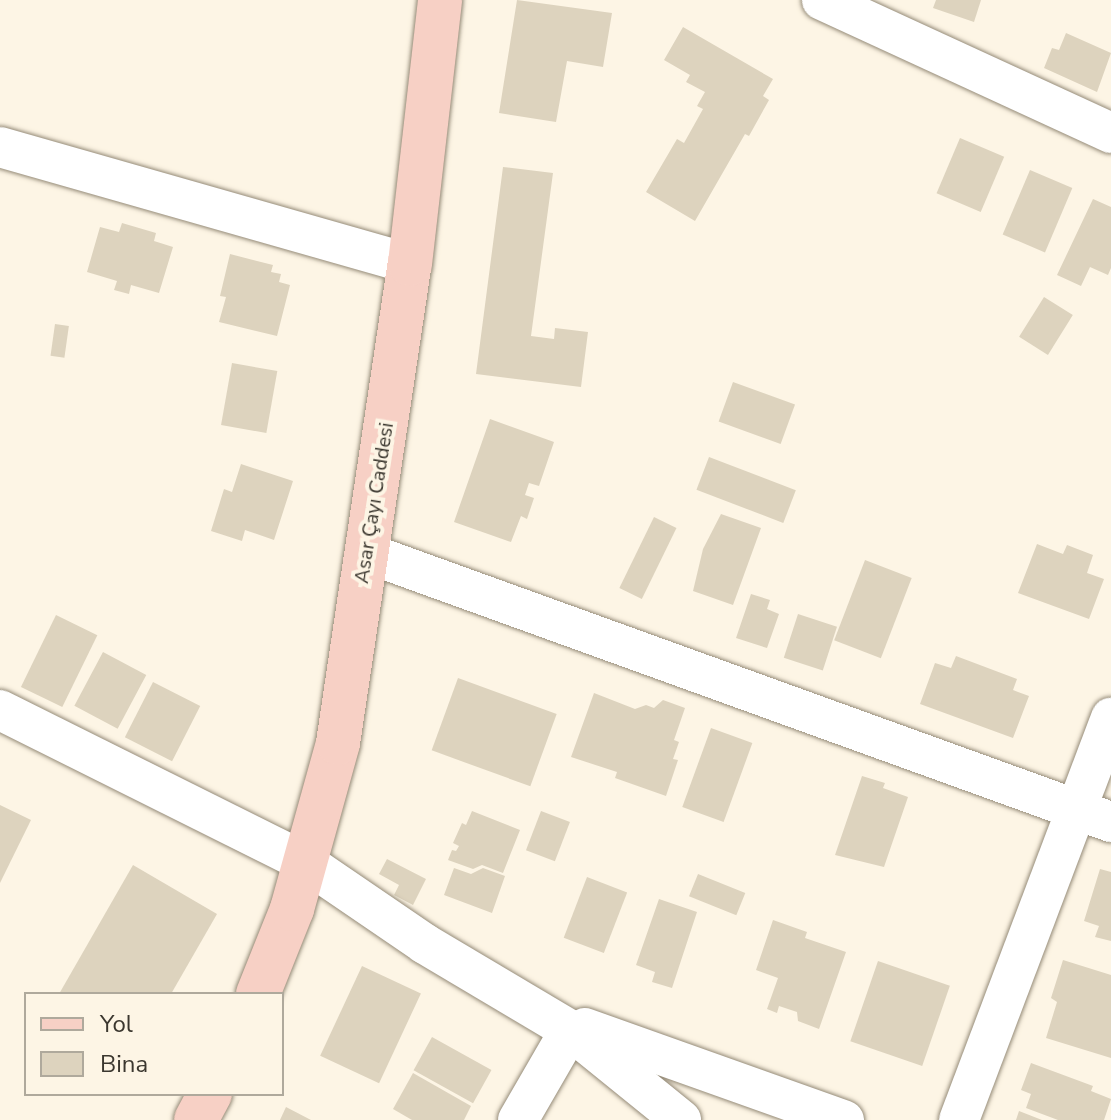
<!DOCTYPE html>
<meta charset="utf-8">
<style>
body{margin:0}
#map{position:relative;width:1111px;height:1120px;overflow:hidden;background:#fdf5e5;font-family:"Nunito Sans",sans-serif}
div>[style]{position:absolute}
.building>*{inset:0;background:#ddd3be;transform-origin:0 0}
.roads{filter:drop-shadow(0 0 2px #958b78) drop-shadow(0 0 2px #958b78)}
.street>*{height:40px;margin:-20px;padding:0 20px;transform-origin:20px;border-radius:20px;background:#fff}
.secondary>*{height:44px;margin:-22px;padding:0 22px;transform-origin:22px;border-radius:22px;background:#f7d0c5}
span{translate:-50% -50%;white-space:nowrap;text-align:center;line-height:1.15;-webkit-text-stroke:8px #fdf5e5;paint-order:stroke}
.street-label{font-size:20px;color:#3b372f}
.legend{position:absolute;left:24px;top:992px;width:260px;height:104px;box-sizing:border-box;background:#fdf5e5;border:2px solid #afa99c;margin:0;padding:10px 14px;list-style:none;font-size:24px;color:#3b372f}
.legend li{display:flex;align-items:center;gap:16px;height:40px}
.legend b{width:40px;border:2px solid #afa99c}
</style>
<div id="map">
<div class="building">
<i style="clip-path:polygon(517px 0,612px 13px,603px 67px,567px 61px,556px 122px,499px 113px)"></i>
<i style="clip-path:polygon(936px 0,981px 0,974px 22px,933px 8px)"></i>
<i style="clip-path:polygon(683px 27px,773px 79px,763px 96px,769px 100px,749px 136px,745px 134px,695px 221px,646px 192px,677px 139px,684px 143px,703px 109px,697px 106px,705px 92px,686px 82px,690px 75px,664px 60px)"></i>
<i style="clip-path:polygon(1066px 33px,1111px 53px,1097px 92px,1044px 68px,1052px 48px,1059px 50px)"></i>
<i style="left:960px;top:138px;width:48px;height:60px;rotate:23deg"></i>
<i style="clip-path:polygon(503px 167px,553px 173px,531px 336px,554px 339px,555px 328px,588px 332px,581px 387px,476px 374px)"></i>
<i style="left:1030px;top:170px;width:46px;height:70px;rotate:23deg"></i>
<i style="clip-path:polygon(1093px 199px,1111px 207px,1111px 268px,1108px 275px,1090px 267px,1081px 286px,1057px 275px)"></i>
<i style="clip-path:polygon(122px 223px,156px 233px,154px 241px,173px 247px,159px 293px,131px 285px,129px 294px,114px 290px,117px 281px,87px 272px,100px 227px,119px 232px)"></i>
<i style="clip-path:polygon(230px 254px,273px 265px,271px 272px,281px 274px,279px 282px,290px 285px,277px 336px,219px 322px,226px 297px,220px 296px)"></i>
<i style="left:1044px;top:297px;width:34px;height:47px;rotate:32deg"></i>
<i style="left:55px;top:324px;width:14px;height:32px;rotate:8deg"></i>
<i style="left:232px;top:363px;width:46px;height:63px;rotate:10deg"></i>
<i style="left:733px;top:382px;width:66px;height:42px;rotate:20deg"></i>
<i style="clip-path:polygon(490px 419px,554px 442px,539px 486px,529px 483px,525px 495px,534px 498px,527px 519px,521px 516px,511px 542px,454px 522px)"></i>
<i style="left:709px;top:457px;width:93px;height:35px;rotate:21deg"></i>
<i style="clip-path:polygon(241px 464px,293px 481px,274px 540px,245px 530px,242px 541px,211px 531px,224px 489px,232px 492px)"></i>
<i style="clip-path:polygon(721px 514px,761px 528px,733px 605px,693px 591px,703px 549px)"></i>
<i style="left:654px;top:517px;width:25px;height:79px;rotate:26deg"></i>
<i style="clip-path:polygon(1037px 544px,1063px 554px,1067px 545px,1093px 555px,1087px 573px,1104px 579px,1089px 619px,1018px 593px)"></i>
<i style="left:865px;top:560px;width:50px;height:86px;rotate:21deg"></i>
<i style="clip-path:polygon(751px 594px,770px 600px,767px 609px,779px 614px,767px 648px,736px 638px)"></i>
<i style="left:798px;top:614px;width:41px;height:46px;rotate:18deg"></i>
<i style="left:56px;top:615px;width:46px;height:80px;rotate:26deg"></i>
<i style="left:103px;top:652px;width:49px;height:61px;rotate:28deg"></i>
<i style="clip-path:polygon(956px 656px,1017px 679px,1013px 690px,1029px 696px,1013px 738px,920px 704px,935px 663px,951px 668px)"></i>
<i style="left:458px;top:678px;width:105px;height:77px;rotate:20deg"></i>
<i style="left:153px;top:682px;width:53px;height:62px;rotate:27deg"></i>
<i style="clip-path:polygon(594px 693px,635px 709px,646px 705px,654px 708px,663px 700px,685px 708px,674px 740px,679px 742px,673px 759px,678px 760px,666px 796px,615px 778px,617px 772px,571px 757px)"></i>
<i style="left:711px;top:728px;width:44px;height:84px;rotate:20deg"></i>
<i style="clip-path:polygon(862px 776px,885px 783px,883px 788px,908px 797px,884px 867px,835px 855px)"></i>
<i style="clip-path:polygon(0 805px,31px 820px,0 883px)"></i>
<i style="clip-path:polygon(472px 811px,520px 830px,503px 873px,482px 865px,473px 869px,448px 860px,452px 850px,456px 851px,459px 846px,453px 843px,462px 823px,466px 825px)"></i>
<i style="left:541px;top:811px;width:31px;height:42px;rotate:21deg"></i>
<i style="clip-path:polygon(387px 859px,426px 879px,413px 905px,394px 895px,399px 885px,379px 874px)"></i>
<i style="clip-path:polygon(133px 865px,217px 914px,171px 994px,59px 994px)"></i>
<i style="clip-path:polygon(454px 868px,471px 874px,483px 868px,505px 876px,492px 913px,444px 895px)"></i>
<i style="clip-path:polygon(1100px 869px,1111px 872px,1111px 941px,1095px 937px,1099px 926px,1084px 921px)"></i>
<i style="left:698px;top:874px;width:51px;height:24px;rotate:22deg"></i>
<i style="left:587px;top:877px;width:43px;height:65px;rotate:21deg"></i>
<i style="clip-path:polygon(659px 899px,697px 912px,672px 988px,652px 982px,655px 972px,636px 965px)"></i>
<i style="clip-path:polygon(773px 920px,807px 932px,805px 938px,846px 952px,819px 1029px,798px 1021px,797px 1012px,779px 1006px,777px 1013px,767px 1009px,778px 978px,756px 970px)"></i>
<i style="clip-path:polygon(1063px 960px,1111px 975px,1111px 1058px,1046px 1038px,1057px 1002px,1051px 998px)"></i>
<i style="left:878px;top:961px;width:76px;height:85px;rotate:19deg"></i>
<i style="left:362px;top:966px;width:65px;height:99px;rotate:25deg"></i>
<i style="left:432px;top:1037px;width:68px;height:38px;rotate:29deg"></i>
<i style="clip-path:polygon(1031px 1063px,1093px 1086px,1091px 1091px,1111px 1099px,1104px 1120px,1058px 1120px,1026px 1108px,1031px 1094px,1021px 1090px)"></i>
<i style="clip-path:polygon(413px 1073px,471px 1106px,464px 1120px,412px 1120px,393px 1109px)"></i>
<i style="clip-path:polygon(286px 1107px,311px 1120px,280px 1120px)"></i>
<i style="clip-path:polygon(1019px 1111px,1042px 1120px,1016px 1120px)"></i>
</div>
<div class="roads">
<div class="street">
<i style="left:822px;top:0;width:318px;rotate:24.7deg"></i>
<i style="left:0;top:147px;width:426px;rotate:15.9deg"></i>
<i style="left:367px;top:553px;width:791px;rotate:19.88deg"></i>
<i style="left:0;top:710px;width:341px;rotate:26.5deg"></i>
<i style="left:305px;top:862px;width:145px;rotate:34.3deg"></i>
<i style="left:425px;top:944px;width:169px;rotate:30.7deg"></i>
<i style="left:570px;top:1030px;width:143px;rotate:39deg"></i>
<i style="left:585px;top:1028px;width:275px;rotate:19.6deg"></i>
<i style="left:518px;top:1120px;width:104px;rotate:-60deg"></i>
<i style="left:959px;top:1120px;width:430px;rotate:-69.3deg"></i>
</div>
<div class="secondary">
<i style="left:258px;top:994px;width:92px;rotate:-68.2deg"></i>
<i style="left:292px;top:909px;width:172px;rotate:-74.5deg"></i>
<i style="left:338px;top:743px;width:484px;rotate:-81.5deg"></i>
<i style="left:410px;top:264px;width:266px;rotate:-83.5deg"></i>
<i style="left:196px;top:1120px;width:30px;rotate:-62deg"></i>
</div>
</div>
<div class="street-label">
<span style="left:374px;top:503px;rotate:-81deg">Asar Çayı Caddesi</span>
</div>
<ul class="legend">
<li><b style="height:10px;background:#f7d0c5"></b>Yol</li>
<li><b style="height:22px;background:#ddd3be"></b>Bina</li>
</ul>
</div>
